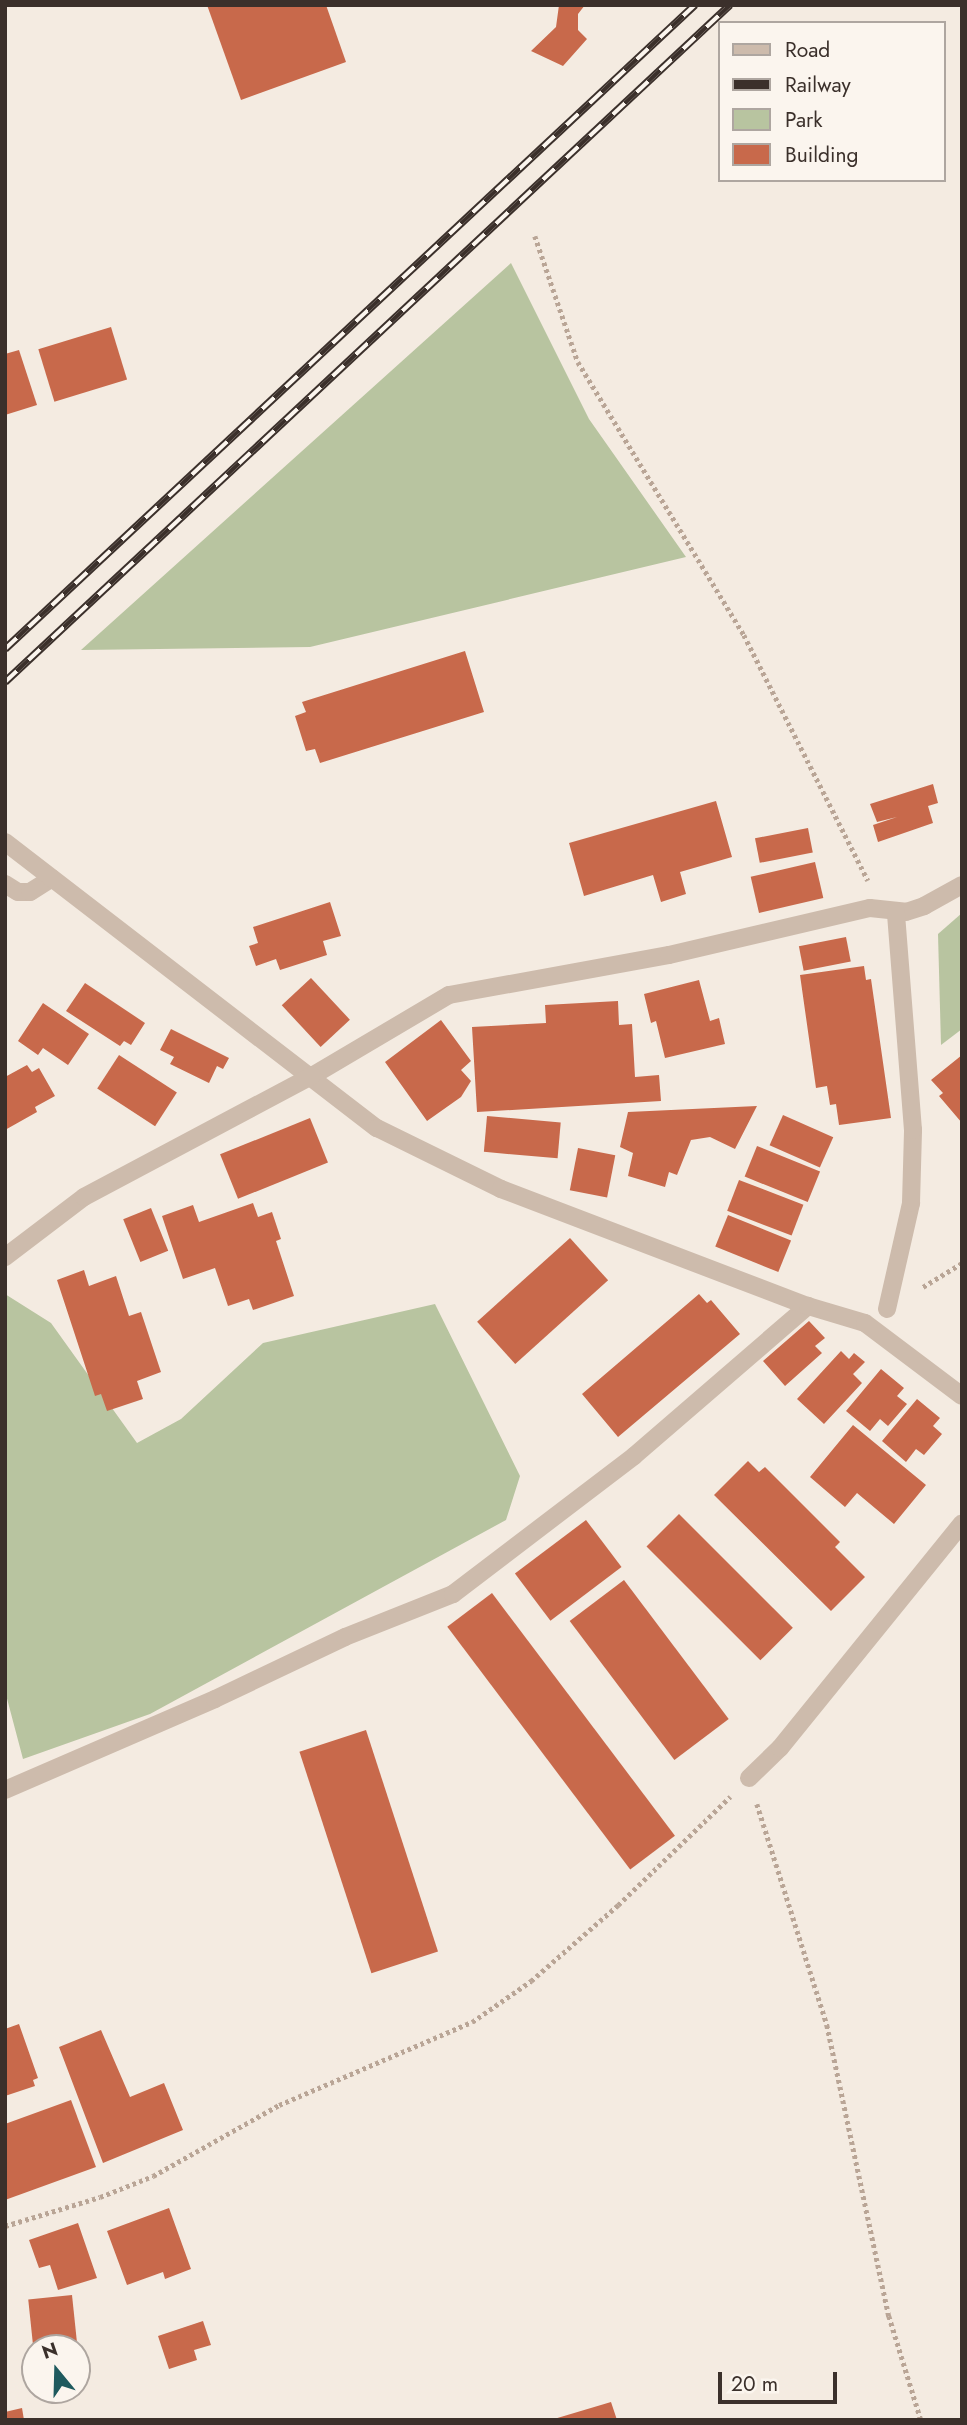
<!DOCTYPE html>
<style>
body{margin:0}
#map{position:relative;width:967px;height:2425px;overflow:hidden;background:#f4ebe1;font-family:Jost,sans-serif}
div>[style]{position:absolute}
.green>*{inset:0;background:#b8c4a0}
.building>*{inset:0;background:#c8694b;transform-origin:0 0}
.path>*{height:4.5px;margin-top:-2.25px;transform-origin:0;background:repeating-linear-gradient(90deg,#b9a596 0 3.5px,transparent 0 7px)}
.lane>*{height:18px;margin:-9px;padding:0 9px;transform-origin:9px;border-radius:9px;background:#cdbbac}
.street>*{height:18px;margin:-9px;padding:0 9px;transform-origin:9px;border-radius:9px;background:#cdbbac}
.rail>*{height:8px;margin-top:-4px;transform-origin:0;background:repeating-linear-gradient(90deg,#fbf5ee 0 16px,#3b302b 0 32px);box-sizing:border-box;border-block:2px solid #3b302b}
span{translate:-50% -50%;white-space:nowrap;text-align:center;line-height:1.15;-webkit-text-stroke:5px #fbf5ee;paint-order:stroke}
.frame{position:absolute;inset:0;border:7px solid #3b302b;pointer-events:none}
.legend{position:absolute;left:718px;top:21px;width:228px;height:161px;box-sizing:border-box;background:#fbf5ee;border:2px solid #aea6a0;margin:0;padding:9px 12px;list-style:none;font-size:21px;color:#3b302b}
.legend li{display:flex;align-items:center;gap:14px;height:35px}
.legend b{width:35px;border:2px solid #aea6a0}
.north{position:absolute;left:21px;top:2334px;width:70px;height:70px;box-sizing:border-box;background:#fbf5ee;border:2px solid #aea6a0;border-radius:50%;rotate:341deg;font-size:19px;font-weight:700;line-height:28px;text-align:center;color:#3b302b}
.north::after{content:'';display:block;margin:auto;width:24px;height:32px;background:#1f5a5e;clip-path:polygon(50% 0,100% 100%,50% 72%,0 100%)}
.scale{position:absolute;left:718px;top:2372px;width:119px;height:32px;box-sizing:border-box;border:4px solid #3b302b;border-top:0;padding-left:9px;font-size:21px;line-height:24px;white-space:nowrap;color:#3b302b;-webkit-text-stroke:5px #fbf5ee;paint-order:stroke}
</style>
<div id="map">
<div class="green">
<i style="clip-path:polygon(511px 263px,589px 419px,686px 557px,310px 647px,81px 650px)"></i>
<i style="clip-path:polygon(962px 913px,962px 1029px,941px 1045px,938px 934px)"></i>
<i style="clip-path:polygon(5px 1294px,51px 1323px,137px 1443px,181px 1419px,263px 1343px,435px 1304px,520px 1476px,506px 1520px,150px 1714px,23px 1759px,5px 1691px)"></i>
</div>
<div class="building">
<i style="clip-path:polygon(207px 5px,326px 5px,346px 62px,241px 100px)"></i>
<i style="clip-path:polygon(559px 5px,585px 5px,578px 14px,578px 30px,587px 39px,563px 66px,531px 51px,556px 27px)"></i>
<i style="left:111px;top:327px;width:55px;height:76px;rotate:73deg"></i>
<i style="clip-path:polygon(19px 350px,37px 405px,5px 415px,5px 354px)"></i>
<i style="clip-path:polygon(465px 651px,484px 712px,320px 763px,315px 749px,306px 751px,295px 716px,306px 712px,302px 702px)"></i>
<i style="clip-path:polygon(933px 784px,938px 803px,928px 806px,933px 823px,878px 842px,873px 825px,897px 817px,877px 822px,870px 804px)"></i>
<i style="clip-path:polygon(716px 801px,732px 857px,680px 872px,686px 894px,661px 902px,653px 875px,584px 896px,569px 843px)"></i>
<i style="left:808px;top:828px;width:25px;height:54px;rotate:79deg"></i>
<i style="left:815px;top:862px;width:37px;height:66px;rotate:77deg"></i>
<i style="clip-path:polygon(330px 902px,341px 936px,323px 941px,327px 955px,280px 970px,276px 959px,256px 966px,249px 946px,258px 943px,253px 927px)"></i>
<i style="left:846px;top:937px;width:25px;height:48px;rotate:79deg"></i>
<i style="clip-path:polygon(864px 966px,866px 980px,871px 979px,891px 1118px,839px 1125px,836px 1104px,830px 1105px,827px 1086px,816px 1088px,800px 975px)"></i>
<i style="left:311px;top:978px;width:57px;height:40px;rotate:47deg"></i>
<i style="clip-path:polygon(699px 980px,710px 1021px,719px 1018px,725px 1044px,665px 1058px,656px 1021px,651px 1023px,644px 994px)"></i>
<i style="clip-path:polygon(85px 983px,145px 1023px,131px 1045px,124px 1041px,120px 1046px,66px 1011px)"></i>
<i style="clip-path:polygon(618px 1001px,619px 1025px,632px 1024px,635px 1077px,659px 1075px,661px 1101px,477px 1112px,472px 1027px,546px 1023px,545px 1005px)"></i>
<i style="clip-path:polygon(43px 1003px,89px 1034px,68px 1065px,43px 1048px,38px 1055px,18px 1041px)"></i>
<i style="clip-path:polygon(441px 1020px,471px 1061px,461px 1070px,471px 1081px,461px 1097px,427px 1121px,385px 1062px)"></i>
<i style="clip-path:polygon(171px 1029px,229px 1058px,223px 1069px,217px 1066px,209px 1083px,170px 1064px,174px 1057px,160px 1050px)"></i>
<i style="left:119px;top:1055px;width:69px;height:40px;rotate:33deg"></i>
<i style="clip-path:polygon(962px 1055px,962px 1123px,939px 1096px,943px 1093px,931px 1080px)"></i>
<i style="clip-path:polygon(27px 1065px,32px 1072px,39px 1068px,55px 1096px,35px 1107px,37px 1112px,5px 1130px,5px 1077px)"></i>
<i style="clip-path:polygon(757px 1106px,735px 1149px,710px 1137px,691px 1140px,677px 1175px,669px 1172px,665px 1187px,628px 1176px,633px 1153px,620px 1147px,628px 1112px)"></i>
<i style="left:783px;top:1115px;width:55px;height:33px;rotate:24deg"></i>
<i style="left:487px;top:1116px;width:74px;height:36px;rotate:5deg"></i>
<i style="left:310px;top:1118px;width:48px;height:97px;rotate:68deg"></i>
<i style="left:757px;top:1146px;width:68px;height:33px;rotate:22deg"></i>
<i style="left:578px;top:1148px;width:38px;height:43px;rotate:11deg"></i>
<i style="left:739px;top:1180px;width:69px;height:33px;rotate:21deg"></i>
<i style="clip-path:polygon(253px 1203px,258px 1217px,272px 1212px,281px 1239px,276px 1241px,294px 1296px,253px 1310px,249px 1299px,228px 1306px,215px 1268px,183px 1279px,162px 1216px,193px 1205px,199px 1222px)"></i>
<i style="left:151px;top:1208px;width:46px;height:30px;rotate:68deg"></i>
<i style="left:728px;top:1215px;width:68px;height:34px;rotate:22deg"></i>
<i style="left:570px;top:1238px;width:57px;height:125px;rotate:48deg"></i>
<i style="clip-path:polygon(84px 1270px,89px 1286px,116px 1276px,129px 1316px,141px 1312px,161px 1372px,137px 1381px,143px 1399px,107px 1411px,101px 1394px,95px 1396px,57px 1280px)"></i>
<i style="clip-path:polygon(699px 1294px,707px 1303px,711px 1300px,740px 1334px,618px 1437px,582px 1394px)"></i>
<i style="clip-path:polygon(809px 1321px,825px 1338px,815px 1346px,822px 1353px,785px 1386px,763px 1361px)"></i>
<i style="clip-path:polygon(841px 1351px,849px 1359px,854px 1353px,865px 1362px,853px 1374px,862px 1383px,824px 1424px,797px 1399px)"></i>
<i style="clip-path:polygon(881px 1369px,904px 1388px,897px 1396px,907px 1404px,888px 1426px,880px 1419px,870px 1431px,846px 1411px)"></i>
<i style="clip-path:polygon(917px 1399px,940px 1418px,933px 1426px,942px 1434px,924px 1455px,916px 1449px,906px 1462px,882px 1441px)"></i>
<i style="clip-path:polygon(853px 1425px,926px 1485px,894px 1524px,857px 1493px,845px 1507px,810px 1477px)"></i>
<i style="clip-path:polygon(748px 1461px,759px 1472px,765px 1467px,840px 1542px,835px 1547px,865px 1577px,831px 1611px,714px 1495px)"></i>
<i style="left:679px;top:1514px;width:161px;height:46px;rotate:45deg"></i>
<i style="left:586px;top:1520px;width:59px;height:89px;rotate:53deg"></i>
<i style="left:624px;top:1580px;width:174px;height:68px;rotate:53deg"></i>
<i style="left:492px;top:1593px;width:304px;height:56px;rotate:53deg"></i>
<i style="left:366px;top:1730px;width:233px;height:70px;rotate:72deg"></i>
<i style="clip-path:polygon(19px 2024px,38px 2078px,33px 2080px,35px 2086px,5px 2096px,5px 2029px)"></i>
<i style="clip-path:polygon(101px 2030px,130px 2097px,164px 2083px,183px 2130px,103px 2163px,59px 2047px)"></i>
<i style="clip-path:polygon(71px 2100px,96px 2167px,5px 2200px,5px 2124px)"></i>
<i style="clip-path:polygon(169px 2208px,191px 2269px,165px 2279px,163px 2272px,127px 2285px,107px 2231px)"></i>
<i style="clip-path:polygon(78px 2223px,97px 2278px,58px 2290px,50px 2265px,39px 2268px,29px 2240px)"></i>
<i style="left:72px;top:2295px;width:53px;height:44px;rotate:84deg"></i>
<i style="clip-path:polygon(203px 2321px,211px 2345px,194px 2350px,197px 2360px,169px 2369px,158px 2336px)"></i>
<i style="clip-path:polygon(611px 2402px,617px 2420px,554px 2420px,554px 2419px)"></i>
<i style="clip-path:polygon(22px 2408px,24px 2420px,5px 2420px,5px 2412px)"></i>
</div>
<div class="path">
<i style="left:535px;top:236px;width:133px;rotate:71.2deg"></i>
<i style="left:578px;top:362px;width:320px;rotate:58.7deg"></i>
<i style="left:744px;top:635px;width:275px;rotate:63.2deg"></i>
<i style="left:923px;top:1287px;width:46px;rotate:-31.6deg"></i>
<i style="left:757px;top:1804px;width:232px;rotate:72.4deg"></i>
<i style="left:827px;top:2025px;width:298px;rotate:78deg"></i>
<i style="left:889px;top:2316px;width:109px;rotate:72.9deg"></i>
<i style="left:5px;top:2226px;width:99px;rotate:-17deg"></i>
<i style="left:100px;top:2197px;width:57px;rotate:-21.6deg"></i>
<i style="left:153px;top:2176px;width:145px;rotate:-29.4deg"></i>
<i style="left:279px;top:2105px;width:210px;rotate:-23.3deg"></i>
<i style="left:472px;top:2022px;width:72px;rotate:-34.8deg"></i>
<i style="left:531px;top:1981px;width:116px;rotate:-41.1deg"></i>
<i style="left:618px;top:1905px;width:156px;rotate:-44deg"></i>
</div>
<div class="lane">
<i style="left:5px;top:884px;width:15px;rotate:32deg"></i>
<i style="left:18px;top:892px;width:12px"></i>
<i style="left:30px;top:892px;width:26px;rotate:-32deg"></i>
<i style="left:312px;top:1076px;width:159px;rotate:-30.6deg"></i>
<i style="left:449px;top:995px;width:224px;rotate:-10.3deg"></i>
<i style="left:669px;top:955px;width:206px;rotate:-13.2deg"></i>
<i style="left:870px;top:908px;width:36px;rotate:6deg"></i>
<i style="left:906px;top:912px;width:19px;rotate:-18deg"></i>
<i style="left:924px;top:906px;width:43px;rotate:-28.9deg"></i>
<i style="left:887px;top:1309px;width:109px;rotate:-77.2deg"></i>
<i style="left:911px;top:1203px;width:73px;rotate:-88.4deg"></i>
<i style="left:913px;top:1130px;width:219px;rotate:-94.5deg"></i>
<i style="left:5px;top:1790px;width:229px;rotate:-23.4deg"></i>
<i style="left:215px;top:1699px;width:144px;rotate:-25.5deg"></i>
<i style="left:345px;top:1637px;width:116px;rotate:-21.7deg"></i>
<i style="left:453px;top:1594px;width:228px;rotate:-37.3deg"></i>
<i style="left:634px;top:1456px;width:230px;rotate:-40.8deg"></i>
</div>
<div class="street">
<i style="left:5px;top:842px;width:469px;rotate:37.6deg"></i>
<i style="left:377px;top:1128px;width:138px;rotate:26.2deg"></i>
<i style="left:501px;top:1189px;width:329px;rotate:20.9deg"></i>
<i style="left:808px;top:1306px;width:59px;rotate:16.6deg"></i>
<i style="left:865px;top:1323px;width:121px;rotate:37deg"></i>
<i style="left:5px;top:1257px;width:99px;rotate:-37.2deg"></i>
<i style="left:84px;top:1197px;width:258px;rotate:-28deg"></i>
<i style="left:749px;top:1778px;width:43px;rotate:-44.1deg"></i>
<i style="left:780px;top:1748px;width:289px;rotate:-51deg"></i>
</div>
<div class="rail">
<i style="left:5px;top:649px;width:944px;rotate:-43.03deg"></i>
<i style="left:5px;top:682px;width:992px;rotate:-43.04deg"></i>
</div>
<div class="frame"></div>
<ul class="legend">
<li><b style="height:9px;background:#cdbbac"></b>Road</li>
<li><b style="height:9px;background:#3b302b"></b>Railway</li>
<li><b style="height:19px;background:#b8c4a0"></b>Park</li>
<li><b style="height:19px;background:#c8694b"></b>Building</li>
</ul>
<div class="north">N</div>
<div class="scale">20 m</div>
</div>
